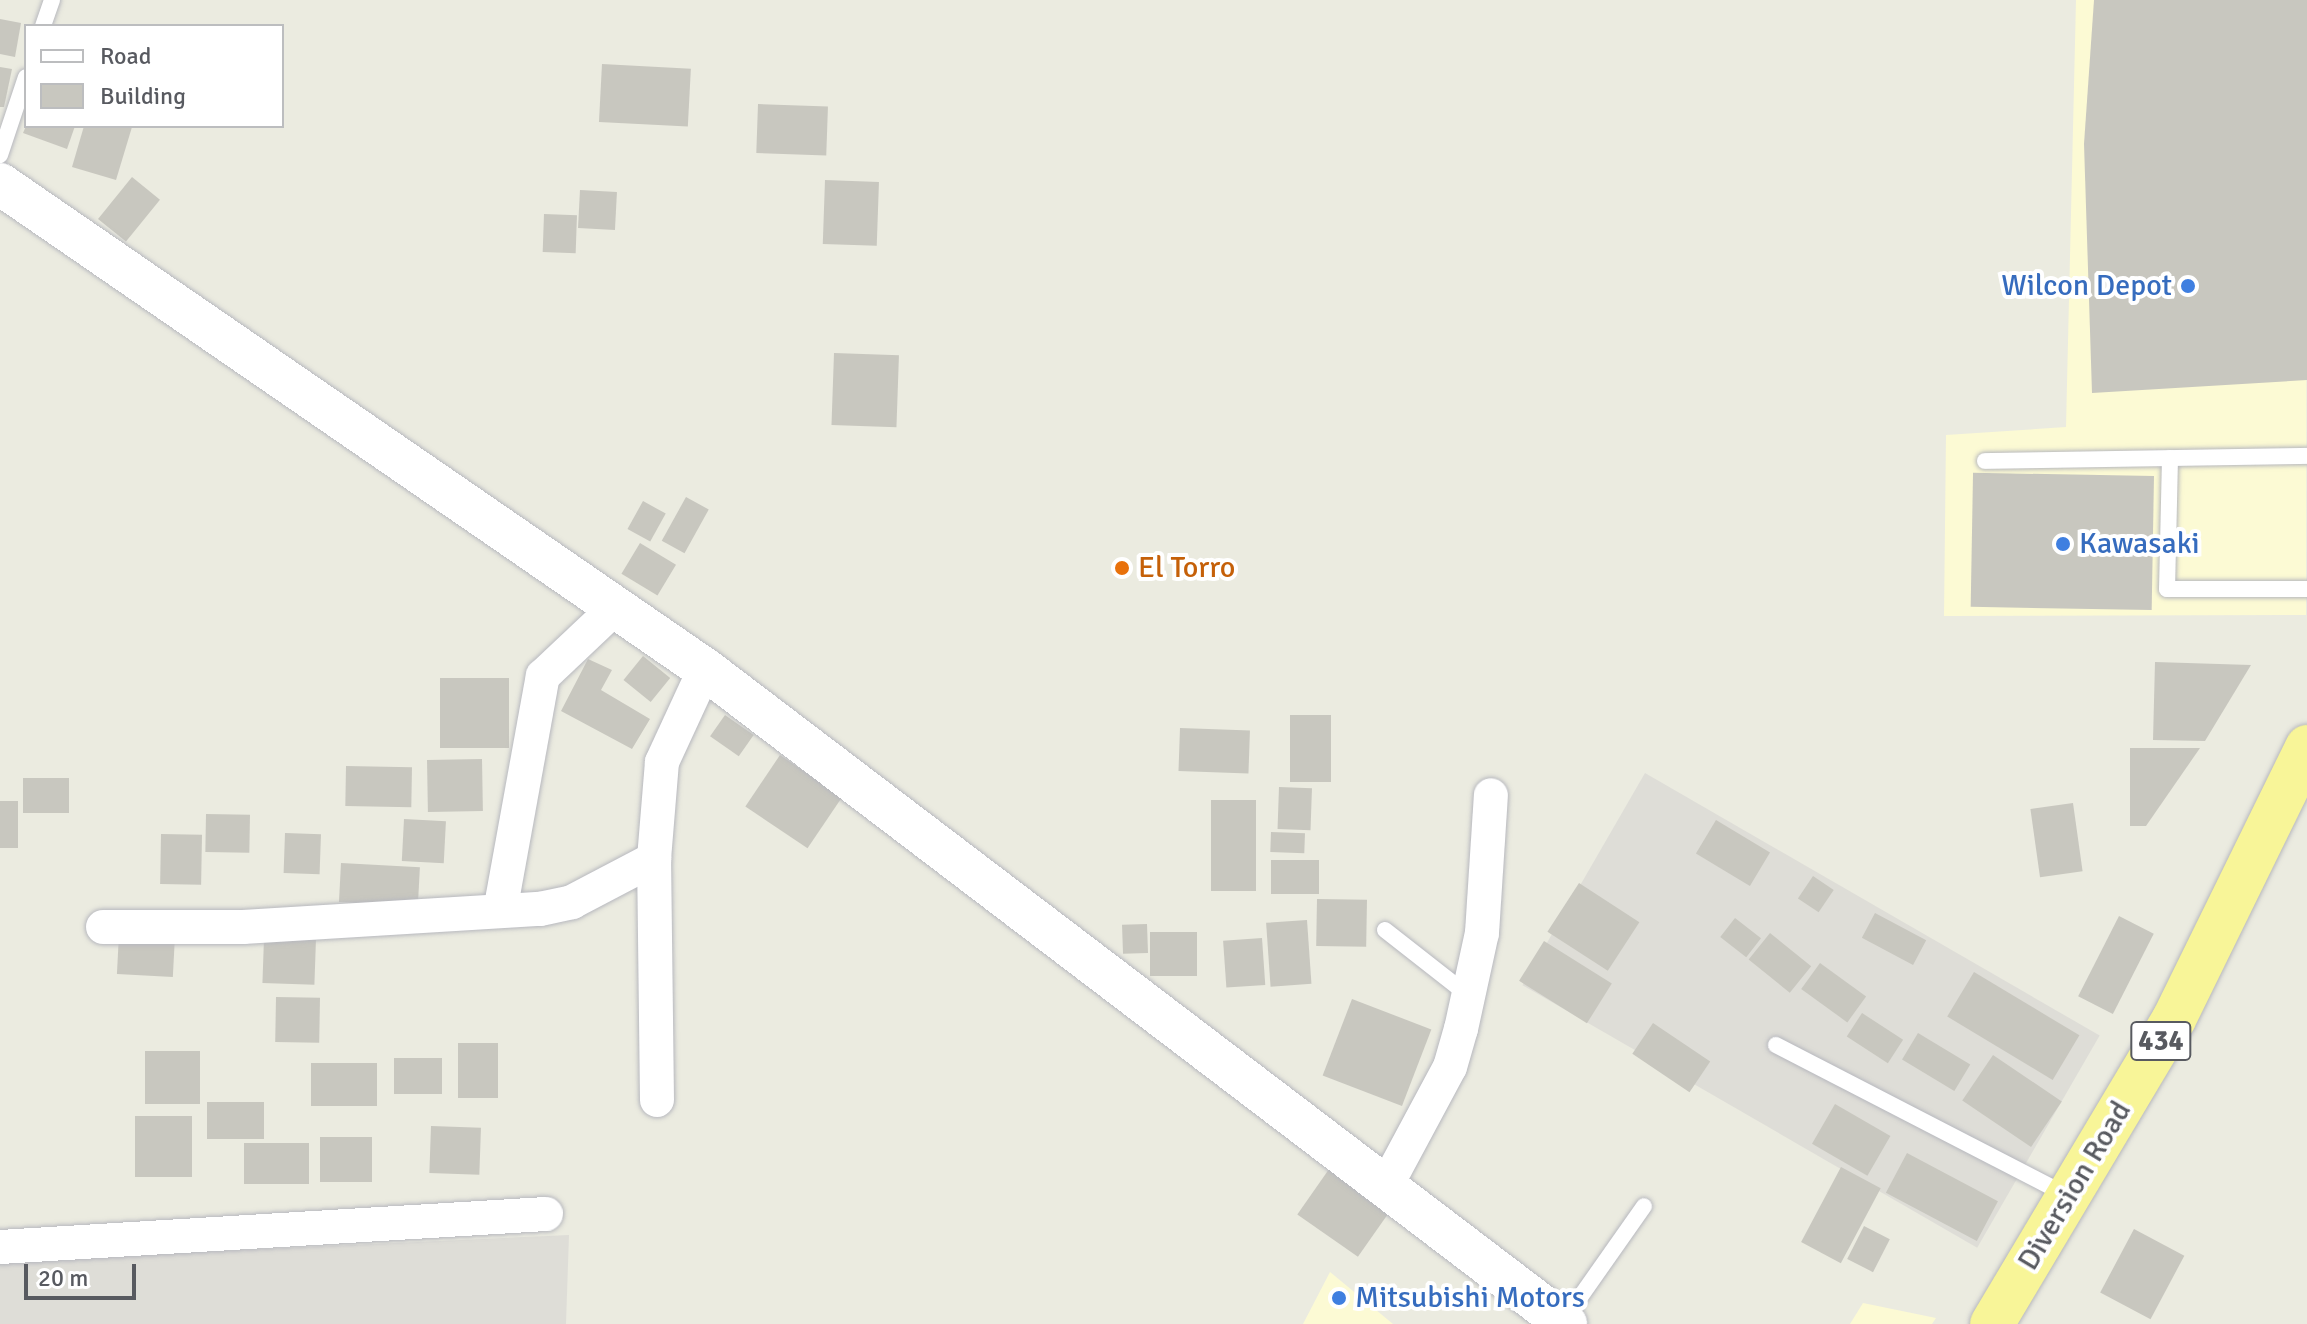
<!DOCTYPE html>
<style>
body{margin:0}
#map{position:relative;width:2307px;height:1324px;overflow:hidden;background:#ebebe0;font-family:Signika,sans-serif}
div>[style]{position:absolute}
.commercial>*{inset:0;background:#fcfad4}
.industrial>*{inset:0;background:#deddd7;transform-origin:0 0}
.building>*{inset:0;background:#c8c7bf;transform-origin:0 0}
.roads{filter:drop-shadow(0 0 2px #b7b8be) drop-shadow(0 0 2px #b7b8be)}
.service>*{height:16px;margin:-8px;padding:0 8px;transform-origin:8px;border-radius:8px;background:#fff}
.minor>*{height:34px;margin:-17px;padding:0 17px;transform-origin:17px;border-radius:17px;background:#fff}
.tertiary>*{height:42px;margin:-21px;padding:0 21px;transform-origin:21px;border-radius:21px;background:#fff}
.trunk>*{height:44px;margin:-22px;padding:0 22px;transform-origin:22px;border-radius:22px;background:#f8f598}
.dots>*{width:22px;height:22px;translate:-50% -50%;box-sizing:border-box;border:4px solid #fff;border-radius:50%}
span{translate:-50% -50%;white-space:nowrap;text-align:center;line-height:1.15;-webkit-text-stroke:8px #fff;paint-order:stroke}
.shield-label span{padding:2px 6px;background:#fff;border:2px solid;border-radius:6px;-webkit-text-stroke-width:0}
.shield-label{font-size:28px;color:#585a60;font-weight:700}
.shop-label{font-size:30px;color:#366cbe}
.right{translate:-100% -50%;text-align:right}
.left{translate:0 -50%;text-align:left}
.food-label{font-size:30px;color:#c56008}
.street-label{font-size:30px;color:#585a60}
.legend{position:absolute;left:24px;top:24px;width:260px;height:104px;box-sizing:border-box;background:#fff;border:2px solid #bcbdbf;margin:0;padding:10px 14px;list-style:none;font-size:24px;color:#585a60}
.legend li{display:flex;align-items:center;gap:16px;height:40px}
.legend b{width:40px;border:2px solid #bcbdbf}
.scale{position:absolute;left:24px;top:1264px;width:112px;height:36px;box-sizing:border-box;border:4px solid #585a60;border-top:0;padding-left:10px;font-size:24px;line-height:28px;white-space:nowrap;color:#585a60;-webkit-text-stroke:6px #fff;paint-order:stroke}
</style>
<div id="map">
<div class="commercial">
<i style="clip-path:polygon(2076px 0,2307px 0,2306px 615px,1944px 616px,1946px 435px,2066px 427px)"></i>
<i style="clip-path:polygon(1330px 1272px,1393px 1324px,1303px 1324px)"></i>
<i style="clip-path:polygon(1863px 1303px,1936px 1318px,1932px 1324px,1850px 1324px)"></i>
</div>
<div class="industrial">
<i style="left:1645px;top:773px;width:525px;height:245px;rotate:30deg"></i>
<i style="clip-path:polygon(569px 1235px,566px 1324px,0 1324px,0 1261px)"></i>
</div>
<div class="building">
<i style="clip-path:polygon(2094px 0,2307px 0,2307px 380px,2092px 393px,2084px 144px)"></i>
<i style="clip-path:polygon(0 19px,21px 23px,15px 57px,0 54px)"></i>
<i style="left:602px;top:64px;width:89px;height:58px;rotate:3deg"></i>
<i style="clip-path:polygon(0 67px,12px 69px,4px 107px,0 107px)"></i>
<i style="left:758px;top:104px;width:70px;height:49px;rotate:2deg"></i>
<i style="clip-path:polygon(26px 126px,75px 126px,67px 149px,23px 133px)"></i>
<i style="clip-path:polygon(84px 126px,132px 127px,116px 180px,72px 167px)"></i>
<i style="left:132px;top:177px;width:36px;height:54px;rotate:39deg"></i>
<i style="left:825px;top:180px;width:54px;height:64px;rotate:2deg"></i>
<i style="left:580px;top:190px;width:37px;height:38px;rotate:3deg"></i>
<i style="left:544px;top:214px;width:33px;height:38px;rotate:2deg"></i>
<i style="left:834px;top:353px;width:65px;height:72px;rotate:2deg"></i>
<i style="left:2154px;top:476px;width:134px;height:181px;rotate:91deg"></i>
<i style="left:686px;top:497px;width:26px;height:50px;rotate:29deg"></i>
<i style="left:643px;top:501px;width:26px;height:32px;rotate:29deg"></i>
<i style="left:640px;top:543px;width:42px;height:36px;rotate:31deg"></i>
<i style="left:643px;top:656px;width:35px;height:31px;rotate:39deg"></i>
<i style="clip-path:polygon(588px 659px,612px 670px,601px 690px,650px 719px,632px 749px,561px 711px)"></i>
<i style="clip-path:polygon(2155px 662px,2251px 665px,2205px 741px,2153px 740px)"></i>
<i style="left:440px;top:678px;width:69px;height:70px"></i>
<i style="left:725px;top:715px;width:35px;height:26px;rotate:35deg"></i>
<i style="left:1290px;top:715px;width:41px;height:67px"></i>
<i style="left:1180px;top:728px;width:70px;height:43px;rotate:2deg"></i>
<i style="clip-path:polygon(2130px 748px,2200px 748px,2146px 826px,2130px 826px)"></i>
<i style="left:780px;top:755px;width:75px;height:62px;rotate:34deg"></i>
<i style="left:482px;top:759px;width:52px;height:55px;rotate:89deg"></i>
<i style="left:346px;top:766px;width:66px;height:40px;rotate:1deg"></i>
<i style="left:23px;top:778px;width:46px;height:35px"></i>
<i style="left:1279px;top:787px;width:33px;height:42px;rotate:2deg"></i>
<i style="left:1211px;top:800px;width:45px;height:91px"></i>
<i style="left:0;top:801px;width:18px;height:47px"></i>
<i style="left:2073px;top:803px;width:69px;height:43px;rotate:82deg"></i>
<i style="left:206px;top:814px;width:44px;height:38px;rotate:1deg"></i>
<i style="left:404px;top:819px;width:42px;height:42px;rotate:3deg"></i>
<i style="left:1716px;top:820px;width:63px;height:39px;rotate:31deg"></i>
<i style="left:1271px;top:832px;width:34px;height:20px;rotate:2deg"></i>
<i style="left:285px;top:833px;width:36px;height:40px;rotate:2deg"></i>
<i style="left:161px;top:834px;width:41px;height:50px;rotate:1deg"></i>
<i style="left:1271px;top:860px;width:48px;height:34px"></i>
<i style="left:341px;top:863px;width:79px;height:39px;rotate:3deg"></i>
<i style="left:1813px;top:876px;width:25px;height:27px;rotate:34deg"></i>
<i style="left:1579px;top:883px;width:72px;height:58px;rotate:33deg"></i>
<i style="left:1317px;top:899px;width:50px;height:47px;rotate:1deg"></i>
<i style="left:1875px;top:913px;width:58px;height:28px;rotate:28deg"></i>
<i style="left:2119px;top:916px;width:39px;height:90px;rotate:27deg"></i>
<i style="left:1735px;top:918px;width:33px;height:24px;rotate:38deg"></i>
<i style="left:1307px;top:920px;width:64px;height:41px;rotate:86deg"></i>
<i style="left:1147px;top:924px;width:29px;height:25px;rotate:88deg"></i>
<i style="left:1197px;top:932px;width:44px;height:47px;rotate:90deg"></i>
<i style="left:1770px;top:933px;width:53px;height:34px;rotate:39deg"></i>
<i style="left:119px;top:934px;width:56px;height:40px;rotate:3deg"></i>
<i style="left:264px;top:938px;width:52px;height:45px;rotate:2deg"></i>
<i style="left:1262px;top:938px;width:47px;height:39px;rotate:86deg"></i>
<i style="left:1544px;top:941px;width:80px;height:47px;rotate:32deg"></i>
<i style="left:1820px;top:963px;width:57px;height:32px;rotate:36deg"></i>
<i style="left:1974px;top:972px;width:123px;height:52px;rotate:31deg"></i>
<i style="left:276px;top:997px;width:44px;height:45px;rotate:1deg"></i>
<i style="left:1352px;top:999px;width:85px;height:82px;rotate:21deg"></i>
<i style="left:1862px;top:1013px;width:49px;height:28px;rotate:33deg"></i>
<i style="left:1653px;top:1023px;width:69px;height:37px;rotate:34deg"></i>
<i style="left:1918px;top:1033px;width:61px;height:31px;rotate:31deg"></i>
<i style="left:458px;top:1043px;width:40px;height:55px"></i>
<i style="left:145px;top:1051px;width:55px;height:53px"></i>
<i style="left:1993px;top:1055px;width:83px;height:55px;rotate:34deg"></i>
<i style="left:394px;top:1058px;width:48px;height:36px"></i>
<i style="left:311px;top:1063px;width:66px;height:43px"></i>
<i style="left:207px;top:1102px;width:57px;height:37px"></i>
<i style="left:1835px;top:1104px;width:64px;height:46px;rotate:30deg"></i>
<i style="left:135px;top:1116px;width:57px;height:61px"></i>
<i style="left:431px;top:1126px;width:50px;height:47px;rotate:2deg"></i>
<i style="left:320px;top:1137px;width:52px;height:45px"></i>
<i style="left:244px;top:1143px;width:65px;height:41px"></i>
<i style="left:1907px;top:1153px;width:103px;height:45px;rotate:28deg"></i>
<i style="left:1334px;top:1162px;width:74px;height:64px;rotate:35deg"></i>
<i style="left:1841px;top:1167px;width:45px;height:85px;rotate:28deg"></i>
<i style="left:1864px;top:1226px;width:29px;height:37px;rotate:27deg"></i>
<i style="left:2134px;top:1229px;width:57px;height:72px;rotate:28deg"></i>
</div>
<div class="roads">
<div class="service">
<i style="left:43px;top:26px;width:28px;rotate:-71deg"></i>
<i style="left:0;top:155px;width:82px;rotate:-71.6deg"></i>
<i style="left:2170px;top:458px;width:131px;rotate:91.3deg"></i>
<i style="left:2167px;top:589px;width:140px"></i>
<i style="left:1985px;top:461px;width:322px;rotate:-0.9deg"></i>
<i style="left:1385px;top:930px;width:105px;rotate:38.1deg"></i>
<i style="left:1776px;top:1045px;width:327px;rotate:27.3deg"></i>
<i style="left:1564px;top:1320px;width:139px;rotate:-54.9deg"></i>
</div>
<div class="minor">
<i style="left:501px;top:906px;width:234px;rotate:-79.7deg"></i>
<i style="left:543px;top:676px;width:102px;rotate:-43.4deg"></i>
<i style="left:103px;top:927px;width:140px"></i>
<i style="left:243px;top:927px;width:298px;rotate:-3.5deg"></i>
<i style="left:540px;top:909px;width:33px;rotate:-12deg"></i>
<i style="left:572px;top:902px;width:93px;rotate:-27.7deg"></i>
<i style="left:657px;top:1100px;width:241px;rotate:-90.7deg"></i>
<i style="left:654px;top:859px;width:97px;rotate:-85.3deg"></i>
<i style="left:662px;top:762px;width:102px;rotate:-65.2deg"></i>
<i style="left:1385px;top:1188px;width:137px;rotate:-61.8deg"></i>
<i style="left:1450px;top:1067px;width:40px;rotate:-74deg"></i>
<i style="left:1461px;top:1029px;width:98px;rotate:-77.7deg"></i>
<i style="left:1482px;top:933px;width:138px;rotate:-86.3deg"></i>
<i style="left:0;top:1247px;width:547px;rotate:-3.46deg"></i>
</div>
<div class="tertiary">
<i style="left:0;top:184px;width:856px;rotate:34.53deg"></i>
<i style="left:705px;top:669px;width:1082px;rotate:37.26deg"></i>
</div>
<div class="trunk">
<i style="left:1992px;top:1324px;width:355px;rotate:-59.2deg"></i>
<i style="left:2174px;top:1019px;width:303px;rotate:-63.9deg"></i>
</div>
</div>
<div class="dots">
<i style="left:2188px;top:286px;background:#3f7fe0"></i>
<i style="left:2063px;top:544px;background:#3f7fe0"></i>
<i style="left:1122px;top:568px;background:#e8710a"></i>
<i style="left:1339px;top:1298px;background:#3f7fe0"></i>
</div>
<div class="shield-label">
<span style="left:2161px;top:1041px">434</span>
</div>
<div class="shop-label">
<span class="right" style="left:2172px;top:286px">Wilcon Depot</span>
<span class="left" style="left:2079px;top:544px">Kawasaki</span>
<span class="left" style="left:1355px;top:1298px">Mitsubishi Motors</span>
</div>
<div class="food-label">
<span class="left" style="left:1138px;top:568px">El Torro</span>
</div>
<div class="street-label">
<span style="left:2075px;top:1186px;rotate:-59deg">Diversion Road</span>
</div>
<ul class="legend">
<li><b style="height:10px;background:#fff"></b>Road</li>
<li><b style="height:22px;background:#c8c7bf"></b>Building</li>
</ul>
<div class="scale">20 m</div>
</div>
